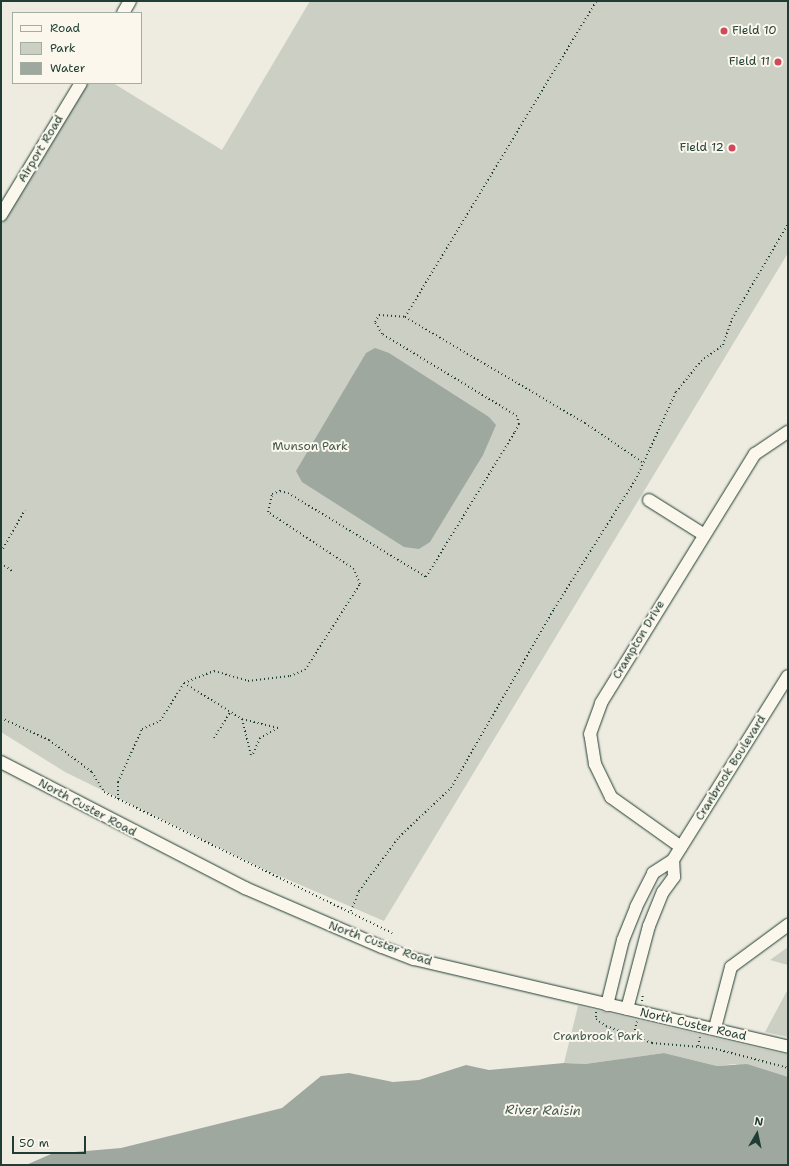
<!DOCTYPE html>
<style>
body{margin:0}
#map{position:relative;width:789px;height:1166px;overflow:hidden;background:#eeece1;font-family:"Shantell Sans",sans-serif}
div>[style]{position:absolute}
.green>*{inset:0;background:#cbcfc4}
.water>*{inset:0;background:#9fa89f}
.path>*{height:2px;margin-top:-1px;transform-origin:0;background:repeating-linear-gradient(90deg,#1f3d34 0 1px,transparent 0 4px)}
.roads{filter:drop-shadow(0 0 1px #1f3d34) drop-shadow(0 0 1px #1f3d34)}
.minor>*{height:12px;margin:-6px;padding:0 6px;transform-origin:6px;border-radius:6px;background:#fbf7ec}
.dots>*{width:11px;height:11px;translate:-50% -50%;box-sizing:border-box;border:2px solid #fbf7ec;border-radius:50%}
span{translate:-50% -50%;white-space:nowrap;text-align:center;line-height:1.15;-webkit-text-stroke:4px #fbf7ec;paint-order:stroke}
.poi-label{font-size:12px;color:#1f3d34}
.left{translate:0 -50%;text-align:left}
.right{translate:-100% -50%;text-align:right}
.street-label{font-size:12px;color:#1f3d34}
.park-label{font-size:12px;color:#415a51}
.water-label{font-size:13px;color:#455d54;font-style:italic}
.frame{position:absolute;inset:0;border:2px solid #1f3d34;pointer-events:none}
.legend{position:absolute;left:12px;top:12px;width:130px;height:72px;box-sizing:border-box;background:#fbf7ec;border:1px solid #a3ada2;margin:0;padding:5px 7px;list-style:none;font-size:12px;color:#1f3d34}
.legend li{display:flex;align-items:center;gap:8px;height:20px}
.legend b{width:20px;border:1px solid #a3ada2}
.north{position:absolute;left:737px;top:1114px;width:40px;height:40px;-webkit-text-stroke:3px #fbf7ec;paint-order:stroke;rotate:9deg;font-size:11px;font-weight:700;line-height:16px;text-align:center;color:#1f3d34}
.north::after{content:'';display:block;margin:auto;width:14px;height:18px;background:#1f3d34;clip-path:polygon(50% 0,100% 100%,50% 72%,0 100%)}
.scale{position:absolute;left:12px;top:1136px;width:74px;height:18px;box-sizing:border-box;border:2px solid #1f3d34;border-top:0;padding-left:5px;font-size:12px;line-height:14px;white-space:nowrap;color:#1f3d34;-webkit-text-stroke:3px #fbf7ec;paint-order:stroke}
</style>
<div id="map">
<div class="green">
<i style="clip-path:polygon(310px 1px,788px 1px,788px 253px,384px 921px,261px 868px,65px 772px,1px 732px,1px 225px,87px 83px,113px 83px,222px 150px)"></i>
<i style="clip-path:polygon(788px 947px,788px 965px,770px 960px)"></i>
<i style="clip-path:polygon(788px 989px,788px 1037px,765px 1032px)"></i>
<i style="clip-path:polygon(578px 1006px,788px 1055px,788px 1077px,735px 1064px,717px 1066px,664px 1053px,585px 1064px,564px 1063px)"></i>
</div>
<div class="water">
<i style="clip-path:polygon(375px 348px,389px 353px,489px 417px,496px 425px,483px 455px,430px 542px,419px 549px,404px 547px,302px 482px,296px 471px,366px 353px)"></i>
<i style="clip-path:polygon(664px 1053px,717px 1066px,747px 1064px,788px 1077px,788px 1165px,26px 1165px,51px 1154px,121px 1148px,282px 1108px,321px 1076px,349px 1073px,393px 1082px,419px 1080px,466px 1065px,489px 1070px,564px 1063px,585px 1064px)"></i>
</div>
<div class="path">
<i style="left:405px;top:317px;width:369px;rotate:-58.8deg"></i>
<i style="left:1px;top:552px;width:48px;rotate:-60.3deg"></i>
<i style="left:1px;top:563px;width:14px;rotate:36deg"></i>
<i style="left:184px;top:683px;width:68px;rotate:31.8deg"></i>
<i style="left:242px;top:719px;width:37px;rotate:14deg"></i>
<i style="left:278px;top:728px;width:21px;rotate:151deg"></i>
<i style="left:260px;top:738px;width:20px;rotate:114deg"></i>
<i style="left:1px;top:718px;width:53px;rotate:24.6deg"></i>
<i style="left:49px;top:740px;width:54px;rotate:36.7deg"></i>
<i style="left:92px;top:772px;width:23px;rotate:59deg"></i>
<i style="left:104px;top:792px;width:321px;rotate:26.1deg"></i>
<i style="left:242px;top:719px;width:37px;rotate:76deg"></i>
<i style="left:214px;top:738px;width:31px;rotate:-58deg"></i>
<i style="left:118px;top:799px;width:17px;rotate:-90deg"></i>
<i style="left:118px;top:782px;width:58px;rotate:-65.6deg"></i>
<i style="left:142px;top:729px;width:20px;rotate:-24deg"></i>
<i style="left:160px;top:721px;width:45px;rotate:-57.7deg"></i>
<i style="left:184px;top:683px;width:32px;rotate:-22deg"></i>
<i style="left:214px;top:671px;width:35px;rotate:16deg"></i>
<i style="left:248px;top:681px;width:42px;rotate:-6.8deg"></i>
<i style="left:290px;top:676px;width:16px;rotate:-22deg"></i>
<i style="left:305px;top:670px;width:102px;rotate:-57.4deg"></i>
<i style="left:360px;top:584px;width:16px;rotate:-112deg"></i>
<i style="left:354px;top:569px;width:103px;rotate:-146.5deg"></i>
<i style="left:268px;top:512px;width:18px;rotate:-77deg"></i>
<i style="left:272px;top:494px;width:9px;rotate:-21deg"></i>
<i style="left:280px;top:491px;width:8px;rotate:14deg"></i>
<i style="left:288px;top:493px;width:162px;rotate:31.3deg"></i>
<i style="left:426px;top:577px;width:170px;rotate:-58.5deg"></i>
<i style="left:515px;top:432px;width:9px;rotate:-63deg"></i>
<i style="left:519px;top:424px;width:8px;rotate:-104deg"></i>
<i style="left:517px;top:416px;width:158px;rotate:-148.7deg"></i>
<i style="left:382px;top:334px;width:14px;rotate:-120deg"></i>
<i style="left:375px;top:322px;width:8px;rotate:-60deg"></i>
<i style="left:379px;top:315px;width:26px;rotate:4deg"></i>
<i style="left:405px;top:317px;width:209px;rotate:30.5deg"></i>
<i style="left:585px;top:423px;width:69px;rotate:34.4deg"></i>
<i style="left:351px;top:911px;width:22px;rotate:-68deg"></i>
<i style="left:359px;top:891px;width:67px;rotate:-53.5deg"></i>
<i style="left:399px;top:837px;width:71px;rotate:-43.3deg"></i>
<i style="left:451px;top:788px;width:207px;rotate:-60.1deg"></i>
<i style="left:554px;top:609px;width:156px;rotate:-57.8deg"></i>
<i style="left:637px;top:477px;width:94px;rotate:-65.4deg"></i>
<i style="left:676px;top:392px;width:40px;rotate:-51deg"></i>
<i style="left:701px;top:361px;width:27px;rotate:-36deg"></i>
<i style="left:723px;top:345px;width:28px;rotate:-71deg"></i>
<i style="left:732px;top:319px;width:110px;rotate:-59.5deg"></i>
<i style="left:642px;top:1001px;width:8px;rotate:-83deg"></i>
<i style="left:596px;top:1012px;width:7px;rotate:90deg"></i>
<i style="left:596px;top:1019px;width:12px;rotate:35deg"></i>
<i style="left:606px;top:1026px;width:49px;rotate:20.3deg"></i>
<i style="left:652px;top:1043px;width:60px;rotate:4.8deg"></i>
<i style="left:712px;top:1048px;width:79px;rotate:14.7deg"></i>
<i style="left:633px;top:1038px;width:17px;rotate:-77deg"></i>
<i style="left:698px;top:1046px;width:9px;rotate:-77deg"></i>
</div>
<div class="roads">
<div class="minor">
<i style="left:123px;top:13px;width:14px;rotate:-60deg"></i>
<i style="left:1px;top:215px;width:154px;rotate:-58.8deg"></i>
<i style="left:649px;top:500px;width:64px;rotate:32.2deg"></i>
<i style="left:1px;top:762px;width:275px;rotate:27.3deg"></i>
<i style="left:245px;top:888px;width:149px;rotate:23.3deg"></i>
<i style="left:382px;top:947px;width:34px;rotate:21deg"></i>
<i style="left:414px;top:959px;width:384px;rotate:13.2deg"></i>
<i style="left:681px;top:847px;width:86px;rotate:-144.5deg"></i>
<i style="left:611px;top:797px;width:37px;rotate:-116deg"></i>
<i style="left:595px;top:764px;width:30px;rotate:-99deg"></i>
<i style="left:590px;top:734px;width:33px;rotate:-70deg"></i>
<i style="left:601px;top:703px;width:293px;rotate:-58.3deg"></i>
<i style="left:755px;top:454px;width:40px;rotate:-34deg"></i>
<i style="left:607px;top:1005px;width:67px;rotate:-76.2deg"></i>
<i style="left:623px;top:940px;width:35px;rotate:-68deg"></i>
<i style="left:636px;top:907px;width:38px;rotate:-63deg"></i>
<i style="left:653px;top:873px;width:24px;rotate:-33deg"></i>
<i style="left:627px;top:1009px;width:86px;rotate:-75.2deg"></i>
<i style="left:649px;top:926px;width:37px;rotate:-68deg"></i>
<i style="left:663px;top:892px;width:19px;rotate:-54deg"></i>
<i style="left:674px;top:877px;width:17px;rotate:-93deg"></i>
<i style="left:673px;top:860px;width:217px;rotate:-58deg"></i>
<i style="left:715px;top:1028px;width:63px;rotate:-75.3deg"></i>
<i style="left:731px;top:967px;width:71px;rotate:-36.4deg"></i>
</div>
</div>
<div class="dots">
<i style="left:724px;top:31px;background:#d1495b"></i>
<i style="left:778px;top:62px;background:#d1495b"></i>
<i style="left:732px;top:148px;background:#d1495b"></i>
</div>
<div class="poi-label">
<span class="left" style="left:732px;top:31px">Field 10</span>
<span class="right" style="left:770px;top:62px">Field 11</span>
<span class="right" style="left:724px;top:148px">Field 12</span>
</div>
<div class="street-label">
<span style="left:41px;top:149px;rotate:-59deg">Airport Road</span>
<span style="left:639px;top:640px;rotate:-59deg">Crampton Drive</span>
<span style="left:731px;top:768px;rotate:-58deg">Cranbrook Boulevard</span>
<span style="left:87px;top:808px;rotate:28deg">North Custer Road</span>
<span style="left:380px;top:944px;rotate:20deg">North Custer Road</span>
<span style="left:693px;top:1025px;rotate:13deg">North Custer Road</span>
</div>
<div class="park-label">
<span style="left:310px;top:447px">Munson Park</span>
<span style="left:598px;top:1037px">Cranbrook Park</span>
</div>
<div class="water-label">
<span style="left:543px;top:1111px;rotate:1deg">River Raisin</span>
</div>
<div class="frame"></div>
<ul class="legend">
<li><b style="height:5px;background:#fbf7ec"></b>Road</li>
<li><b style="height:11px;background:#cbcfc4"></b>Park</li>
<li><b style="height:11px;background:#9fa89f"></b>Water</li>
</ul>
<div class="north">N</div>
<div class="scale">50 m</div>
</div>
